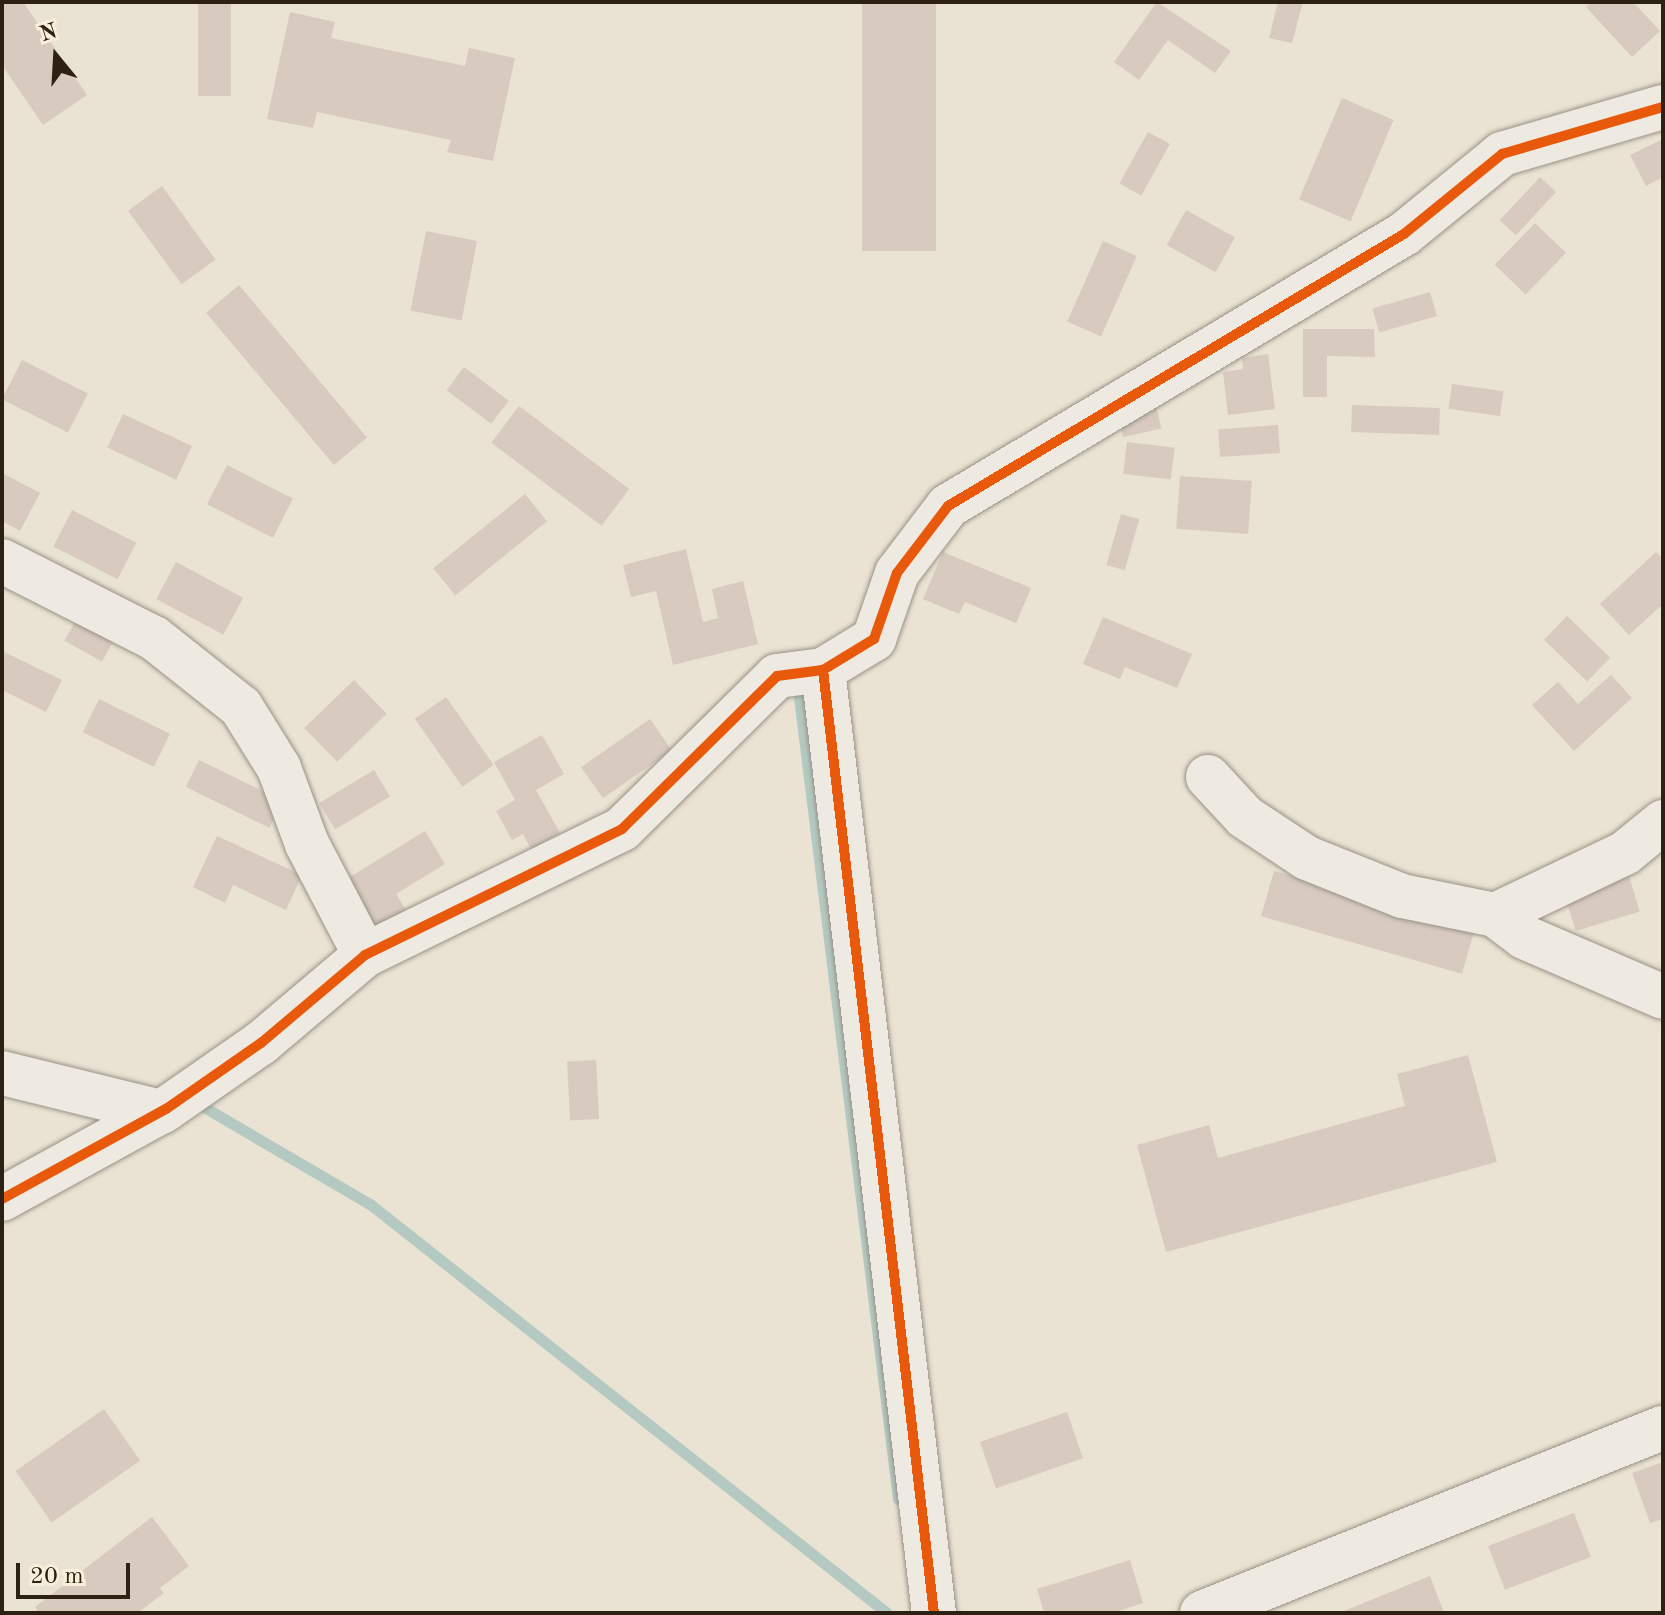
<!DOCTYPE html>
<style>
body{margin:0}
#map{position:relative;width:1665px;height:1615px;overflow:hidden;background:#eae2d2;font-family:"Old Standard TT",serif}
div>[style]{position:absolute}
.stream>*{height:11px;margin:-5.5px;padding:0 5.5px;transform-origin:5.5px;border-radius:5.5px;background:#b4c9c1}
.building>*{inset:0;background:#d8cabf;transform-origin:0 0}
.roads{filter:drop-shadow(0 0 2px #989287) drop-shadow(0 0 2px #989287)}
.street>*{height:44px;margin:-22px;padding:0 22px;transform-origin:22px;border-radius:22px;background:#eeeae1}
.cycleway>*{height:10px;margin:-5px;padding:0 5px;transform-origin:5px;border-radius:5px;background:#e8590c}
span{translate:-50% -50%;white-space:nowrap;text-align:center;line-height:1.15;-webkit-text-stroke:8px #f8efdb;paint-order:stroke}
.frame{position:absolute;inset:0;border:4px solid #2d2113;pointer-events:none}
.north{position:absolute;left:16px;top:16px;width:80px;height:80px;-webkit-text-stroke:6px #f8efdb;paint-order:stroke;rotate:342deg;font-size:22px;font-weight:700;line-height:32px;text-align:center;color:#2d2113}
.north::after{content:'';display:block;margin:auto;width:28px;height:36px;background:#2d2113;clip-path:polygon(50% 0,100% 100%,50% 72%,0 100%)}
.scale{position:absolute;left:16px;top:1563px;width:114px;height:36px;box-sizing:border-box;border:4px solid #2d2113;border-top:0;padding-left:10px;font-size:24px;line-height:28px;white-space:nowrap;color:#2d2113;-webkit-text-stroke:6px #f8efdb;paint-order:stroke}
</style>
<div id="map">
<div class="stream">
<i style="left:799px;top:697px;width:808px;rotate:82.96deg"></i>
<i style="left:197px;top:1103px;width:200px;rotate:30.3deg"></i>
<i style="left:370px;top:1204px;width:659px;rotate:38.35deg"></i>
</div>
<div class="building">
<i style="clip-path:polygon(2px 2px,23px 2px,87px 95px,43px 125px,2px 65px)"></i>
<i style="left:198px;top:2px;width:33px;height:94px"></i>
<i style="left:862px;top:2px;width:74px;height:249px"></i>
<i style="clip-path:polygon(1157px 2px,1231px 51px,1215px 73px,1168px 40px,1139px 80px,1114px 62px)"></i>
<i style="clip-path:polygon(1278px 2px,1303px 2px,1292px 43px,1269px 38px)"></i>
<i style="clip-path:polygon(1591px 2px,1633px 2px,1660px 31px,1632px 57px,1586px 7px)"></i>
<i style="clip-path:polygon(290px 12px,335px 22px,331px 38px,465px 66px,469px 48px,515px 58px,493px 161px,447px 152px,451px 140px,317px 112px,313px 128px,267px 119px)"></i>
<i style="left:1342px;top:98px;width:56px;height:110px;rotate:23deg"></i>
<i style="left:1148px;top:132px;width:25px;height:59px;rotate:29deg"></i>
<i style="clip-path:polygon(1663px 139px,1663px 177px,1646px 186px,1630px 155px)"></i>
<i style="left:1540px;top:177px;width:22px;height:59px;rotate:43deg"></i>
<i style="left:162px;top:186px;width:91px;height:42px;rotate:54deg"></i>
<i style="left:1186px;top:210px;width:56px;height:40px;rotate:29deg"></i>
<i style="left:1535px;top:223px;width:43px;height:58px;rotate:44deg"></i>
<i style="left:426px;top:231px;width:52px;height:81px;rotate:11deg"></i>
<i style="left:1103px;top:241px;width:37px;height:88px;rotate:24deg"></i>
<i style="left:239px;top:285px;width:199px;height:43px;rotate:50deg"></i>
<i style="left:1430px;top:292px;width:25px;height:60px;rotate:74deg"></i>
<i style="clip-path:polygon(1303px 329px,1374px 329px,1375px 357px,1327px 356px,1327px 397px,1303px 397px)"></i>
<i style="clip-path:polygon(1268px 354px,1275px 409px,1228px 415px,1223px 372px,1243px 369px,1242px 358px)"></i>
<i style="left:22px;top:360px;width:74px;height:44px;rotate:27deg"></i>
<i style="left:464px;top:367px;width:56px;height:29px;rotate:37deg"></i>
<i style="left:1452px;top:384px;width:52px;height:25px;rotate:8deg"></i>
<i style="left:1352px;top:405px;width:88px;height:27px;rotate:2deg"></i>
<i style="left:519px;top:406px;width:138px;height:46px;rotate:37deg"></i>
<i style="left:1156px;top:406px;width:23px;height:39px;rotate:77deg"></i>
<i style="left:123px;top:414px;width:76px;height:37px;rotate:25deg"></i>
<i style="left:1278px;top:425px;width:28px;height:60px;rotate:86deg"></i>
<i style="left:1127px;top:442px;width:48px;height:32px;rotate:7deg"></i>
<i style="left:227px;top:465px;width:74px;height:44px;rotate:27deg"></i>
<i style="clip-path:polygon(2px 473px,40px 493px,20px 531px,2px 521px)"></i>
<i style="left:1180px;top:476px;width:72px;height:53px;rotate:4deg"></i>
<i style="left:525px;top:494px;width:35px;height:118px;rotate:51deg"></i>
<i style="left:72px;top:510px;width:72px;height:41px;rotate:27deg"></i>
<i style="left:1121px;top:514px;width:19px;height:53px;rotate:16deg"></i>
<i style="clip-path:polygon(686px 549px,703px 622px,718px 618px,712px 589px,743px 581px,758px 644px,673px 665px,656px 591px,631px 597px,623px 565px)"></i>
<i style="clip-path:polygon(943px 552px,1031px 588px,1016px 623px,965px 602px,959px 614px,923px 599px)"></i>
<i style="clip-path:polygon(1656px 552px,1663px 559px,1663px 604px,1629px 635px,1600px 604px)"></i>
<i style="left:176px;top:562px;width:76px;height:42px;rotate:28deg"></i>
<i style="left:1567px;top:616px;width:60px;height:33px;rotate:44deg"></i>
<i style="clip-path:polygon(1103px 617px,1192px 654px,1177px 688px,1125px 667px,1120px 679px,1083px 664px)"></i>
<i style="left:77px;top:618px;width:43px;height:26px;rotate:29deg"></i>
<i style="clip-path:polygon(2px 651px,62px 680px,46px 712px,2px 690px)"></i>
<i style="clip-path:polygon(1611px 675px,1632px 698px,1574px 751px,1532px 705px,1558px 682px,1578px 704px)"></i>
<i style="left:354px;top:680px;width:47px;height:69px;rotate:46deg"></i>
<i style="left:446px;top:697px;width:83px;height:38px;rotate:55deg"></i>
<i style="left:99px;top:699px;width:79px;height:37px;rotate:26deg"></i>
<i style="left:650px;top:719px;width:38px;height:84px;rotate:55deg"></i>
<i style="clip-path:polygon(542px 735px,564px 774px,536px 790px,560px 833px,531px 849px,523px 834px,512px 840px,496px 811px,515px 800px,494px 762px)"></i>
<i style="left:199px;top:760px;width:93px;height:30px;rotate:26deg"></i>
<i style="left:374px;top:770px;width:31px;height:64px;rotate:59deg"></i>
<i style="clip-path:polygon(425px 831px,445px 864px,396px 894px,406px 910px,375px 929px,345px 880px)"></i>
<i style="clip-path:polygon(217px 836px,302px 875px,286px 910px,233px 885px,225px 903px,193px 887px)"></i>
<i style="left:1274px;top:871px;width:209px;height:47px;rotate:16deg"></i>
<i style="left:1629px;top:876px;width:37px;height:67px;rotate:73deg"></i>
<i style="clip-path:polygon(1468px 1055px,1497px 1162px,1166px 1252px,1137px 1145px,1209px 1125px,1218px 1158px,1405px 1106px,1397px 1074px)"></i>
<i style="left:596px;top:1060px;width:59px;height:29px;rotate:87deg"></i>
<i style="left:104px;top:1409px;width:63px;height:108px;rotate:55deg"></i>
<i style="left:1067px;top:1412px;width:49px;height:92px;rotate:71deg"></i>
<i style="clip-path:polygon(1663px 1462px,1663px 1519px,1650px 1523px,1632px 1473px)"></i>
<i style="left:1574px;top:1513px;width:47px;height:92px;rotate:69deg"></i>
<i style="clip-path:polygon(152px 1517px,189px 1566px,160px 1588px,164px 1593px,140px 1611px,39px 1613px,35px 1607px)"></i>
<i style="clip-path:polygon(1130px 1560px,1143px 1603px,1113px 1613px,1044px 1613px,1037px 1589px)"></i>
<i style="clip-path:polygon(1430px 1576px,1444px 1613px,1339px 1613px)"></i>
</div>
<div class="roads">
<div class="street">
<i style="left:2px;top:561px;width:170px;rotate:26.9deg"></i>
<i style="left:154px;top:638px;width:111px;rotate:38.4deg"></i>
<i style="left:241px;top:707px;width:72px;rotate:58.1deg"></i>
<i style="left:279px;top:768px;width:81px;rotate:69.8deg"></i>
<i style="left:307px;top:844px;width:125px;rotate:62.4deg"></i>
<i style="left:823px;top:670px;width:950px;rotate:83.29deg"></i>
<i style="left:1208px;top:777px;width:54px;rotate:47.2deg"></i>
<i style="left:1245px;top:817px;width:74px;rotate:33.5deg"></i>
<i style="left:1307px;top:858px;width:102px;rotate:21.8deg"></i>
<i style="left:1402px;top:896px;width:95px;rotate:11.5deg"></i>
<i style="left:1495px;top:915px;width:36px;rotate:37deg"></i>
<i style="left:1524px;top:937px;width:151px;rotate:23.3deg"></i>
<i style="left:1495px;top:915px;width:144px;rotate:-25.5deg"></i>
<i style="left:1625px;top:853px;width:49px;rotate:-39.2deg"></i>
<i style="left:2px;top:1073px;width:164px;rotate:13.8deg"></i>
<i style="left:2px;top:1199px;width:187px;rotate:-28.8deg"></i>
<i style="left:166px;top:1109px;width:116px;rotate:-34.8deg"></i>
<i style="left:261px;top:1043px;width:136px;rotate:-40.2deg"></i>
<i style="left:365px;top:955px;width:286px;rotate:-26.1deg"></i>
<i style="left:622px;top:829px;width:218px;rotate:-44.6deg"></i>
<i style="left:777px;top:676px;width:46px;rotate:-7.4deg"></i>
<i style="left:823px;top:670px;width:60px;rotate:-31.3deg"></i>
<i style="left:874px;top:639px;width:70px;rotate:-70.8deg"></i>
<i style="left:897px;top:573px;width:84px;rotate:-52.7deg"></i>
<i style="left:948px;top:506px;width:531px;rotate:-30.82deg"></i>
<i style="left:1404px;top:234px;width:127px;rotate:-39.2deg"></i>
<i style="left:1502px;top:154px;width:168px;rotate:-16.3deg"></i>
<i style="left:1202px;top:1613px;width:497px;rotate:-21.9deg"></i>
</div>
</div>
<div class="cycleway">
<i style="left:823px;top:670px;width:950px;rotate:83.29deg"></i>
<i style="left:2px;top:1199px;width:187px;rotate:-28.8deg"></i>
<i style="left:166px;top:1109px;width:116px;rotate:-34.8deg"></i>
<i style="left:261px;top:1043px;width:136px;rotate:-40.2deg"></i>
<i style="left:365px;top:955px;width:286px;rotate:-26.1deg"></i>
<i style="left:622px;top:829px;width:218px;rotate:-44.6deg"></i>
<i style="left:777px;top:676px;width:46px;rotate:-7.4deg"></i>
<i style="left:823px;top:670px;width:60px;rotate:-31.3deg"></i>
<i style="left:874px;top:639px;width:70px;rotate:-70.8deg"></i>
<i style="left:897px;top:573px;width:84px;rotate:-52.7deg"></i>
<i style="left:948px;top:506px;width:531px;rotate:-30.82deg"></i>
<i style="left:1404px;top:234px;width:127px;rotate:-39.2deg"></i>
<i style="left:1502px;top:154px;width:168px;rotate:-16.3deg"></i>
</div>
<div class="frame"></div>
<div class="north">N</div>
<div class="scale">20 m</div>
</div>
